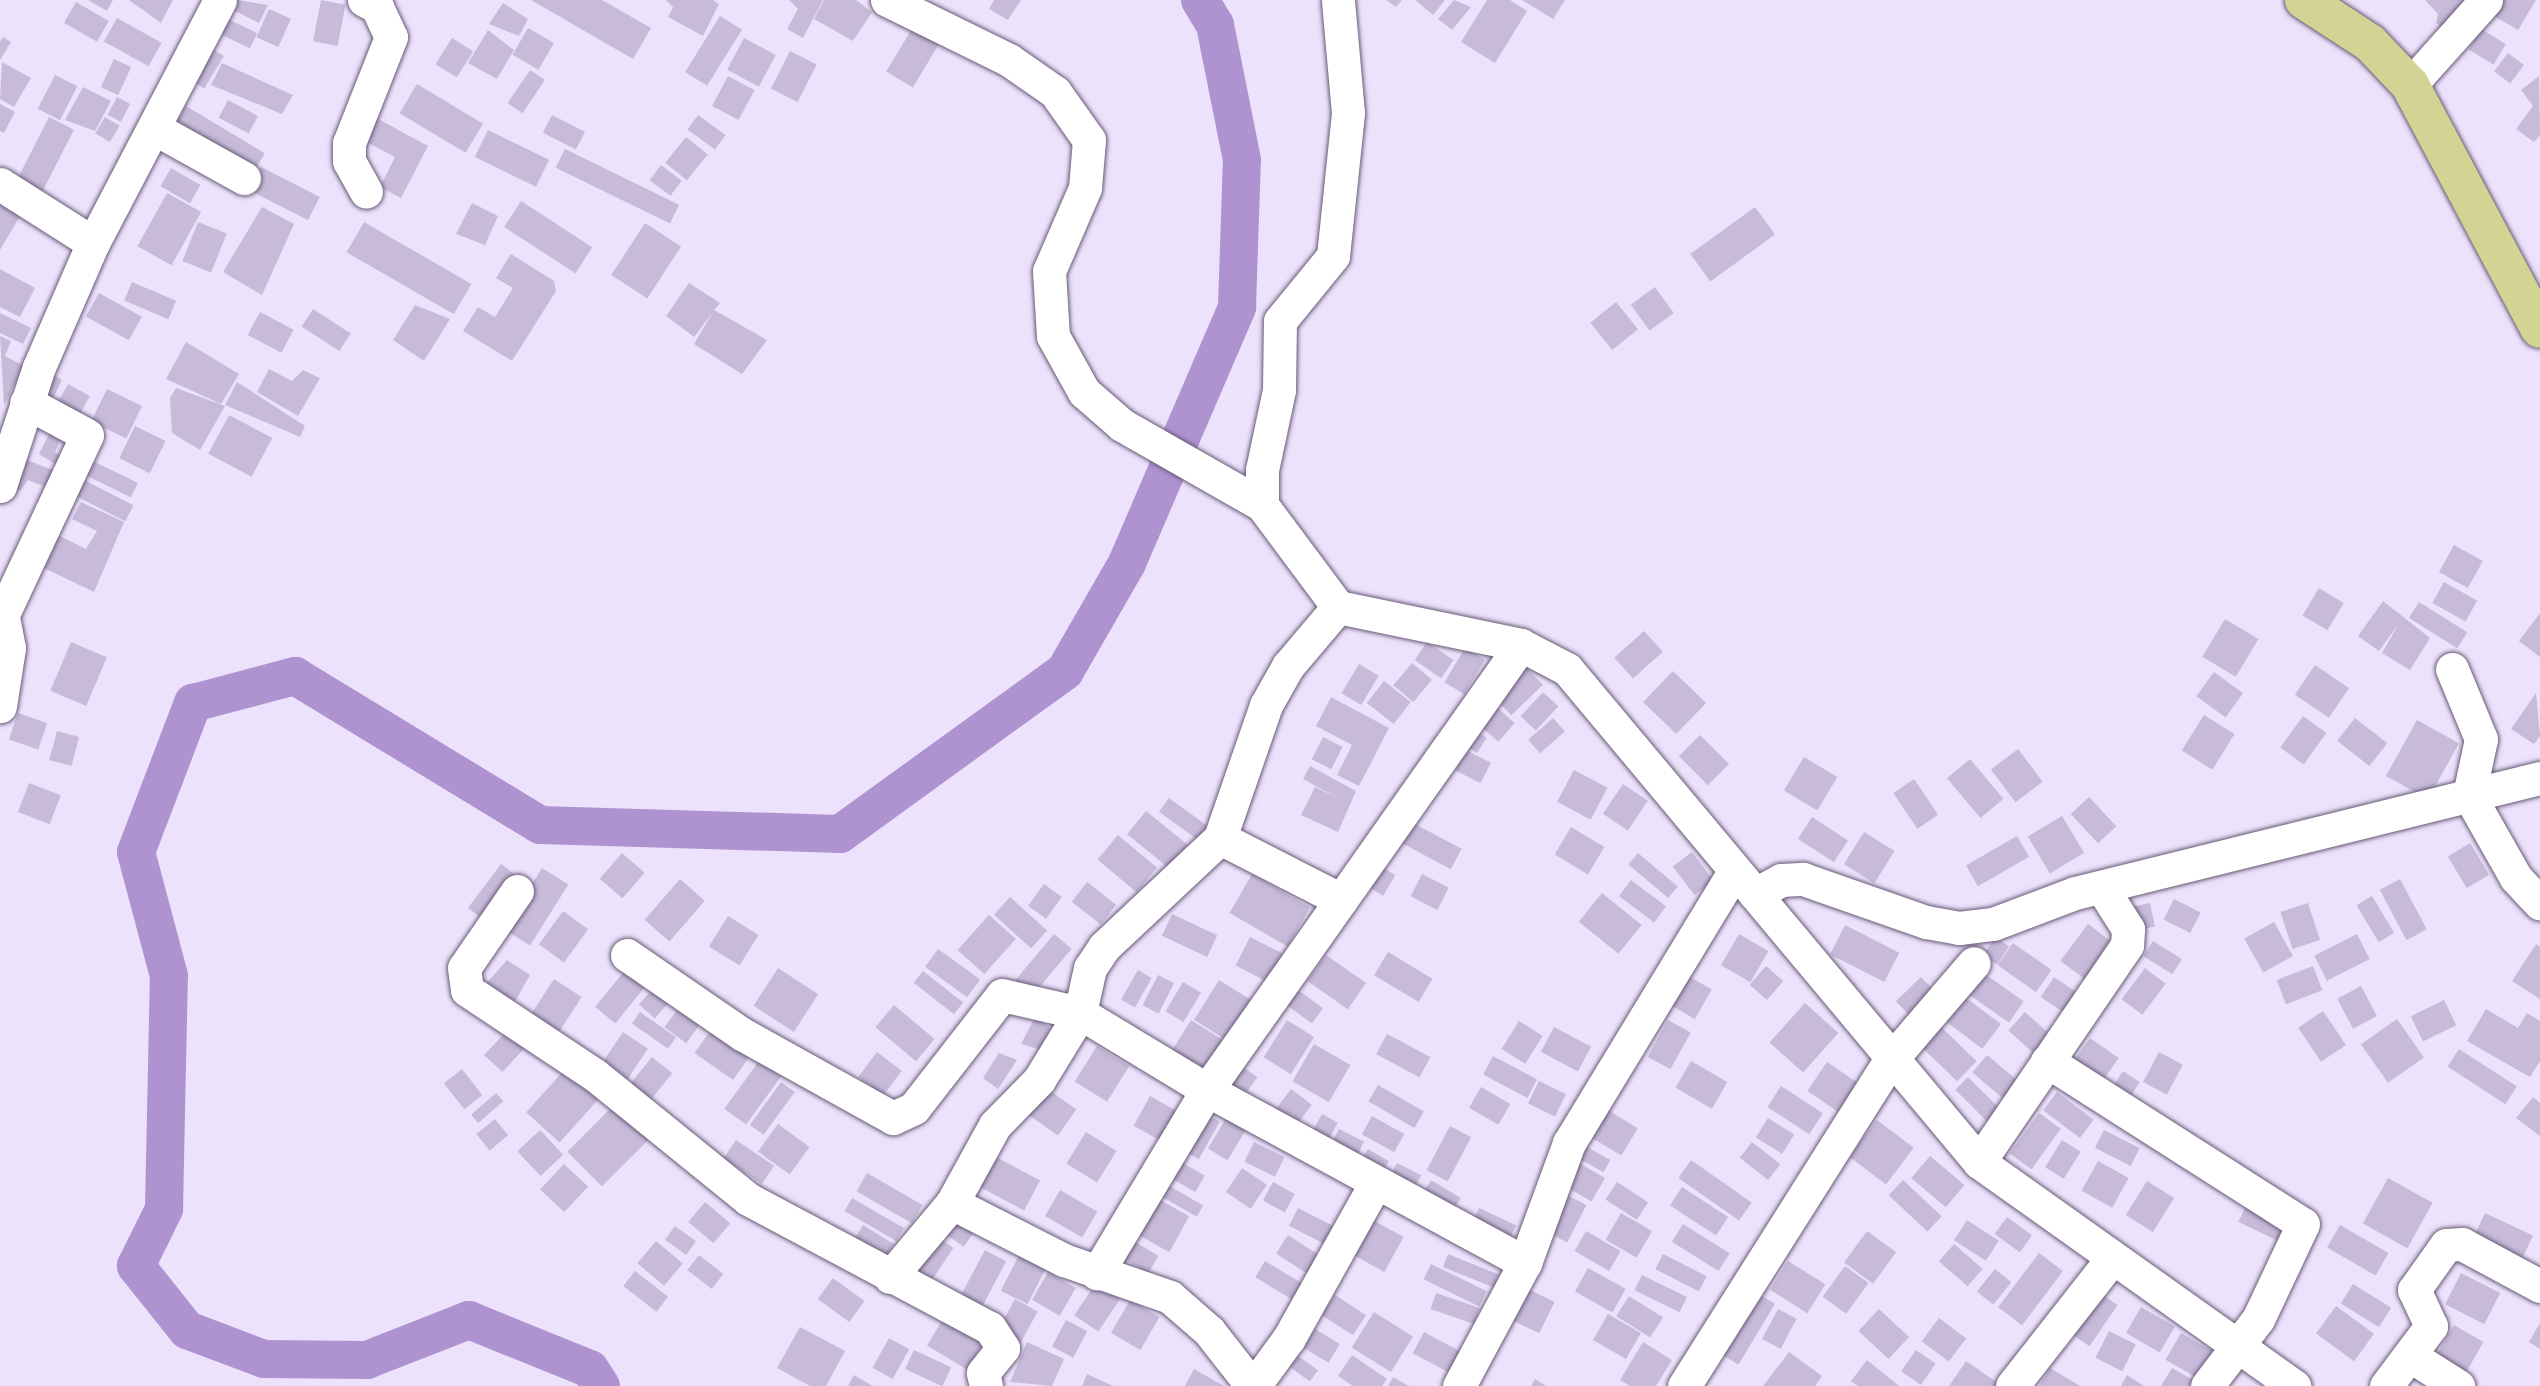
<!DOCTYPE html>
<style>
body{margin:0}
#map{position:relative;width:2540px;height:1386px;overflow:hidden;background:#ede2fc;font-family:Signika,sans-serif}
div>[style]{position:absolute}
.river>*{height:38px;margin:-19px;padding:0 19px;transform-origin:19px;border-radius:19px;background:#af93d0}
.building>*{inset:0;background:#c8bbda;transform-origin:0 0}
.roads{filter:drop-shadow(0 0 2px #675a76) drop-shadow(0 0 2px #675a76)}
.minor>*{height:33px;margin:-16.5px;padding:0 16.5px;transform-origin:16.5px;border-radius:16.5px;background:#fff}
.major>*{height:38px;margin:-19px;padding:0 19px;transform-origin:19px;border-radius:19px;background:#d3d494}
span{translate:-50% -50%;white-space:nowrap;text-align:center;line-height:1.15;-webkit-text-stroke:6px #fff;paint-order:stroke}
</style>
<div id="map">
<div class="river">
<i style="left:601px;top:1386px;width:20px;rotate:-123deg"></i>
<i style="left:590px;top:1369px;width:131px;rotate:-158deg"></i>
<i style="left:469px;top:1320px;width:110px;rotate:158.6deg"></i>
<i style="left:367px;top:1360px;width:103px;rotate:-179.4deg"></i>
<i style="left:264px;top:1359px;width:82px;rotate:-159.4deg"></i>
<i style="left:187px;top:1330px;width:82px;rotate:-128.6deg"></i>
<i style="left:136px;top:1266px;width:64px;rotate:-63.8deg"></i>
<i style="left:164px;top:1209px;width:233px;rotate:-88.8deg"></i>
<i style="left:169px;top:976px;width:128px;rotate:-104.9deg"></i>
<i style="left:136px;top:852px;width:160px;rotate:-69.1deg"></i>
<i style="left:193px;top:703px;width:106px;rotate:-14.8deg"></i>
<i style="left:295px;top:676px;width:287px;rotate:31.3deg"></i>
<i style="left:540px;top:825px;width:300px;rotate:1.7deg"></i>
<i style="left:840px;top:834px;width:278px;rotate:-35.9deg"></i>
<i style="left:1065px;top:671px;width:125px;rotate:-60.1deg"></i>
<i style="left:1127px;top:563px;width:279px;rotate:-66.7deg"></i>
<i style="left:1237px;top:307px;width:147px;rotate:-88.1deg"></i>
<i style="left:1242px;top:160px;width:138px;rotate:-101.3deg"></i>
<i style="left:1215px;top:25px;width:29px;rotate:-121deg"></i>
</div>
<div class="building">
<i style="clip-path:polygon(88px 0,113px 0,107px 11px)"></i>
<i style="clip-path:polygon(129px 0,173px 0,161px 23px)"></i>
<i style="clip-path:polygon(238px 0,268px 5px,259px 23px,233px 10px)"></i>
<i style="left:321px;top:0;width:25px;height:42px;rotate:11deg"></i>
<i style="clip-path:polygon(531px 0,602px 0,651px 28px,633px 59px)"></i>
<i style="clip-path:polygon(666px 0,713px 0,719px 4px,703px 36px,668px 17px,673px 7px)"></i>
<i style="clip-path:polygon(789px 0,823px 0,803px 38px,787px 29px,798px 9px)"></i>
<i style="clip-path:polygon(824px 0,856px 0,872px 12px,853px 41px,814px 19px)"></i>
<i style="clip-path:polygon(994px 0,1021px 0,1008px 20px,989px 9px)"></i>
<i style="clip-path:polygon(1386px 0,1402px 0,1396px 7px)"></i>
<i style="clip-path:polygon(1415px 0,1445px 0,1433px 15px)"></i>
<i style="clip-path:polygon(1454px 0,1471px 7px,1452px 30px,1438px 19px)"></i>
<i style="clip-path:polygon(1487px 0,1510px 0,1527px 11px,1495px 63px,1461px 42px)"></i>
<i style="clip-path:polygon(1522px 0,1565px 0,1553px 19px)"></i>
<i style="clip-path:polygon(2425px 0,2472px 0,2451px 34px,2436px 23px,2438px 14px)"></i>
<i style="clip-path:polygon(2503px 0,2536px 0,2518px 30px,2494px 16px)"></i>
<i style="left:76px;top:2px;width:38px;height:24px;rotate:30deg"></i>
<i style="clip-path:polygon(503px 3px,528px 19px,519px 36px,489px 24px)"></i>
<i style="left:269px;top:9px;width:24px;height:31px;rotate:24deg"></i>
<i style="left:720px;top:16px;width:26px;height:66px;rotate:32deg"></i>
<i style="left:224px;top:17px;width:37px;height:17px;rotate:26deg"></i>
<i style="left:117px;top:18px;width:51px;height:27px;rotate:29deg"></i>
<i style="left:913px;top:27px;width:31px;height:52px;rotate:31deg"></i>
<i style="left:528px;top:28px;width:30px;height:31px;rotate:30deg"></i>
<i style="left:2481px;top:29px;width:29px;height:24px;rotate:31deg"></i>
<i style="clip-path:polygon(488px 30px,514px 50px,497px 79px,468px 63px)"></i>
<i style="clip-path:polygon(3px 37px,11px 42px,0 60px,0 42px)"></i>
<i style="left:452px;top:38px;width:25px;height:31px;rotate:32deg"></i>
<i style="left:744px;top:38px;width:36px;height:36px;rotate:28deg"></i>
<i style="left:199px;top:41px;width:29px;height:38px;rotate:31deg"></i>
<i style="left:790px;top:51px;width:30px;height:42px;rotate:27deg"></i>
<i style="left:2508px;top:53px;width:20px;height:23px;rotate:37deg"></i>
<i style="left:114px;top:59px;width:19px;height:31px;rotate:25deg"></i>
<i style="clip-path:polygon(2px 62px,31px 78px,14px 107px,0 99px)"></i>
<i style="clip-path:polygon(222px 63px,293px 95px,282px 114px,211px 85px)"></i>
<i style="left:530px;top:70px;width:18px;height:40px;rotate:34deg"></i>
<i style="left:55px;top:75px;width:25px;height:38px;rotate:27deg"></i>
<i style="left:728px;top:76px;width:30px;height:34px;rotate:28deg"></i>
<i style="clip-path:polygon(2539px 76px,2540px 135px,2534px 142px,2516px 129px,2533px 106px,2521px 90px)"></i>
<i style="left:417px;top:84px;width:77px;height:34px;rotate:31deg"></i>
<i style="clip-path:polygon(83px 87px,111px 101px,95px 131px,65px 120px)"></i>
<i style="left:117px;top:97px;width:15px;height:20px;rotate:28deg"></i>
<i style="left:228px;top:100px;width:34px;height:20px;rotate:28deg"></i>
<i style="clip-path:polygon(0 104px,15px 112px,4px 133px,0 131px)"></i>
<i style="left:186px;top:106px;width:92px;height:25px;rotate:31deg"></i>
<i style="clip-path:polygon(369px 114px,428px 146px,401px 198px,380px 187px,395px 157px,357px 137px)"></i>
<i style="left:552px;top:115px;width:37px;height:20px;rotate:27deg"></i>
<i style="left:698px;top:115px;width:34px;height:18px;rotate:36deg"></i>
<i style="left:49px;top:117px;width:28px;height:71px;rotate:27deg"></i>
<i style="left:105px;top:117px;width:17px;height:19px;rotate:31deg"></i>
<i style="left:488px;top:130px;width:68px;height:30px;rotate:26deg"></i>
<i style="left:686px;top:137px;width:28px;height:33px;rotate:39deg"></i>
<i style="left:565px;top:149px;width:127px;height:21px;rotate:26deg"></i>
<i style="left:661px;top:165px;width:26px;height:19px;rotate:37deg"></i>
<i style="left:261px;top:167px;width:66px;height:26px;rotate:27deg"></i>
<i style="left:171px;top:168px;width:34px;height:21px;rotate:30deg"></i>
<i style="left:167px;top:193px;width:39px;height:61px;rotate:29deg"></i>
<i style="left:521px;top:201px;width:85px;height:31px;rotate:33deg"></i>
<i style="clip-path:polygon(472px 203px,498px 216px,485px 245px,456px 234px)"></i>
<i style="clip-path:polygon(0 205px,20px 216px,0 250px)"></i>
<i style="clip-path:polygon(262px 207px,294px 224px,262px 295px,223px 272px)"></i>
<i style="left:1755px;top:207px;width:34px;height:80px;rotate:54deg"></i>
<i style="left:198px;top:222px;width:31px;height:42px;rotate:22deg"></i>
<i style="left:364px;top:222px;width:124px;height:35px;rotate:30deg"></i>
<i style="left:645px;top:223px;width:43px;height:62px;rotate:33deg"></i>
<i style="clip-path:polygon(511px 254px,554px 281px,556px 291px,512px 361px,463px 331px,478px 307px,495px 317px,513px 288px,496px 278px)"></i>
<i style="clip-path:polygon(0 269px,35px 288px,20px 317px,0 307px)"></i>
<i style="left:132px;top:282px;width:48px;height:20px;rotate:23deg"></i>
<i style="clip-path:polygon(689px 283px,720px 303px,714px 310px,767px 340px,742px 374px,694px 344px,713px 312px,694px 337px,666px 316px)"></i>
<i style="left:1655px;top:287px;width:32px;height:30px;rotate:54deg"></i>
<i style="left:99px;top:293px;width:49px;height:27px;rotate:29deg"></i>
<i style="left:1616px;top:302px;width:35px;height:33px;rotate:51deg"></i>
<i style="clip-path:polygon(415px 305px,450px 319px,424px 361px,393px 340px)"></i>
<i style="left:313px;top:309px;width:45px;height:21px;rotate:33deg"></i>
<i style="left:260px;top:312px;width:38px;height:26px;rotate:28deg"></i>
<i style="clip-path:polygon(0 313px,31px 328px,23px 344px,0 333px)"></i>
<i style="clip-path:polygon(0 336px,11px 341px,5px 356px,24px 366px,4px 405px)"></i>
<i style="clip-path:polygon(186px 342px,239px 374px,221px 404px,166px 379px)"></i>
<i style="clip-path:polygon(269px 369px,292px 381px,303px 370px,320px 378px,298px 416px,257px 392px)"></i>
<i style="clip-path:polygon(45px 370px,62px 380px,49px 407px,33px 397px)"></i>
<i style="clip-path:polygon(237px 382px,305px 426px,300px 437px,225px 405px)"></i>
<i style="left:68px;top:384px;width:25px;height:28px;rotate:29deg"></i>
<i style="clip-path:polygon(176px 388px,225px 406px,200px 450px,172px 433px,170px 398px)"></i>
<i style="left:107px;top:389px;width:39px;height:36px;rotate:26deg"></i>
<i style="left:229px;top:415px;width:49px;height:44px;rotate:28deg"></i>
<i style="clip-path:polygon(56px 420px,67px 427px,55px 452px,67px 459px,62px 468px,39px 454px)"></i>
<i style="left:135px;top:426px;width:34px;height:36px;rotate:26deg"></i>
<i style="clip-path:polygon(14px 455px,63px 474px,55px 491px,28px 480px,20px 491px,4px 484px)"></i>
<i style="left:93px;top:461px;width:50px;height:16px;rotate:26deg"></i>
<i style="left:80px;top:478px;width:60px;height:18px;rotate:27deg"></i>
<i style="clip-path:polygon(81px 502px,124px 522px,94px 592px,40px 566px,56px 534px,86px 549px,97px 531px,72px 519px)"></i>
<i style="left:2454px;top:545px;width:33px;height:31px;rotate:29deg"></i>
<i style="left:2444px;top:582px;width:38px;height:24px;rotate:29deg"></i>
<i style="left:2319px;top:588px;width:29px;height:32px;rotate:31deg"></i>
<i style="clip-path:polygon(2383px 601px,2430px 638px,2410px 670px,2382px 653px,2398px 625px,2379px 651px,2358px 636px)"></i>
<i style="left:2419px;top:602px;width:57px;height:19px;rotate:32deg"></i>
<i style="clip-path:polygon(2540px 613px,2540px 657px,2519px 641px)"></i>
<i style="left:2225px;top:619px;width:39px;height:44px;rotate:31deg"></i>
<i style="left:1644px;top:631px;width:28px;height:40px;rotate:48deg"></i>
<i style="left:71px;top:642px;width:39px;height:53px;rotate:23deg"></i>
<i style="left:1427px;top:642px;width:32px;height:22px;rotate:34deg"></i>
<i style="left:1465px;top:648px;width:23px;height:40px;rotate:31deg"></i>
<i style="left:1520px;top:661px;width:33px;height:44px;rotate:46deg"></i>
<i style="left:1412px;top:663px;width:26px;height:29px;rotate:40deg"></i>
<i style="left:1359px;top:664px;width:23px;height:34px;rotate:31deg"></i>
<i style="left:2315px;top:665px;width:41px;height:36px;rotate:34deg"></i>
<i style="left:1673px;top:671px;width:46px;height:43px;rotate:44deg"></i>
<i style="left:2214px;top:672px;width:36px;height:30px;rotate:36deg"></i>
<i style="left:1384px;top:681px;width:34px;height:28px;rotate:38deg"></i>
<i style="left:1543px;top:692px;width:21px;height:33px;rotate:43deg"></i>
<i style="clip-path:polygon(2536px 693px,2540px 736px,2534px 744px,2511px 729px)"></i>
<i style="clip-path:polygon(1331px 697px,1389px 728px,1359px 786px,1337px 775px,1352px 745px,1316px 726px)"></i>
<i style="left:1486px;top:698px;width:38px;height:25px;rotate:41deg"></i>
<i style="left:18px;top:713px;width:31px;height:28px;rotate:19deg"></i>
<i style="left:2204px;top:715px;width:36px;height:42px;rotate:32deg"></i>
<i style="left:2303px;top:716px;width:29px;height:39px;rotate:36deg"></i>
<i style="left:1553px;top:718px;width:18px;height:33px;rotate:49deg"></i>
<i style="left:2355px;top:718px;width:41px;height:29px;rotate:38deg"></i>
<i style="left:2417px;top:720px;width:48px;height:64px;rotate:29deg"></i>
<i style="left:1468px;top:726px;width:22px;height:18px;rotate:32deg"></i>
<i style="left:57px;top:731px;width:23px;height:30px;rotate:15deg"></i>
<i style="left:1700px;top:735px;width:41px;height:30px;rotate:45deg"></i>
<i style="left:1323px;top:737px;width:22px;height:25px;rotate:27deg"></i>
<i style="left:2018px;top:749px;width:41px;height:34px;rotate:53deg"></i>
<i style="left:1466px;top:750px;width:28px;height:23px;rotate:27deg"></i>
<i style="left:1804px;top:757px;width:39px;height:39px;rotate:31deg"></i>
<i style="left:1970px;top:759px;width:52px;height:30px;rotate:50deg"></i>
<i style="clip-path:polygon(1310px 766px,1356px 791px,1338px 832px,1301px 815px,1315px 787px,1338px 798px,1303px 779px)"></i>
<i style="left:1574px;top:770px;width:38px;height:36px;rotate:28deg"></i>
<i style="left:1914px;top:779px;width:43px;height:25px;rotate:56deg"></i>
<i style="left:29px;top:783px;width:34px;height:31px;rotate:21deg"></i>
<i style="left:1623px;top:784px;width:30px;height:36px;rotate:34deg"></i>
<i style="left:2089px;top:797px;width:40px;height:25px;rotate:47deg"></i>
<i style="left:1169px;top:798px;width:49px;height:17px;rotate:36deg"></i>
<i style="left:1146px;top:811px;width:54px;height:30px;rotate:39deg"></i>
<i style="left:2062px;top:816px;width:43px;height:40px;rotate:59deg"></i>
<i style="left:1812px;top:817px;width:43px;height:26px;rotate:33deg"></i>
<i style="left:1413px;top:823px;width:55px;height:23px;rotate:28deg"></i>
<i style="left:1571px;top:827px;width:39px;height:32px;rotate:31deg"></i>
<i style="left:1864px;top:832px;width:36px;height:38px;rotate:32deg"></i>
<i style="left:1118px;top:835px;width:51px;height:32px;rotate:40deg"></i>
<i style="left:2017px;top:836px;width:24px;height:59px;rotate:60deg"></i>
<i style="left:2470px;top:843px;width:37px;height:26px;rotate:59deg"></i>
<i style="left:1692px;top:852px;width:36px;height:24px;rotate:53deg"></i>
<i style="left:622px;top:853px;width:30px;height:34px;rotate:41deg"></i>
<i style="left:1638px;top:853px;width:52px;height:15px;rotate:40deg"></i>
<i style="left:501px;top:864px;width:25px;height:55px;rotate:37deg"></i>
<i style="left:1378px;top:865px;width:20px;height:24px;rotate:30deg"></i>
<i style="left:542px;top:868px;width:31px;height:72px;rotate:32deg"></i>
<i style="left:1252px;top:874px;width:67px;height:45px;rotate:30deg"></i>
<i style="left:1422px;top:874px;width:30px;height:25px;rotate:27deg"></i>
<i style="left:680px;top:879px;width:33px;height:54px;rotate:41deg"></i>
<i style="left:2400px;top:879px;width:57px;height:23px;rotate:62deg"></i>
<i style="left:1631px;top:880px;width:44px;height:20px;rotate:37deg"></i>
<i style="left:1087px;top:882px;width:37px;height:25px;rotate:38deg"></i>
<i style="left:1044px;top:884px;width:22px;height:27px;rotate:36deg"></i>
<i style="left:1602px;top:893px;width:51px;height:37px;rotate:39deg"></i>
<i style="left:2372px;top:896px;width:43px;height:18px;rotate:59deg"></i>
<i style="left:1010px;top:897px;width:50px;height:24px;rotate:42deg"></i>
<i style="left:2174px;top:899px;width:30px;height:23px;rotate:27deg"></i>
<i style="left:2150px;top:903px;width:24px;height:24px;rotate:78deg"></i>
<i style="left:2308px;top:903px;width:39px;height:29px;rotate:72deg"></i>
<i style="left:563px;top:911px;width:31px;height:41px;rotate:36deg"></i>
<i style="left:1172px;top:914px;width:50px;height:24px;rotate:25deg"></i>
<i style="left:989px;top:915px;width:36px;height:47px;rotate:42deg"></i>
<i style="left:728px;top:916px;width:36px;height:36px;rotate:32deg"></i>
<i style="left:2274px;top:922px;width:39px;height:34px;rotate:61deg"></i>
<i style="left:2088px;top:924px;width:39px;height:46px;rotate:37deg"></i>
<i style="left:1845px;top:925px;width:61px;height:33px;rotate:27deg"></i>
<i style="left:1054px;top:934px;width:23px;height:63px;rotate:40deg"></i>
<i style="left:1739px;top:934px;width:34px;height:36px;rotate:30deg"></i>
<i style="left:2357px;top:934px;width:28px;height:48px;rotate:63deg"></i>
<i style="left:1250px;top:937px;width:37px;height:32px;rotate:27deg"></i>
<i style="left:1995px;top:937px;width:17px;height:22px;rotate:33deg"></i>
<i style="left:2153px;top:941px;width:34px;height:18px;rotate:32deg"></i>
<i style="left:2013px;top:943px;width:47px;height:27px;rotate:35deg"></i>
<i style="clip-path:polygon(2536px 944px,2540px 947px,2540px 999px,2512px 981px)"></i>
<i style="left:938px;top:949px;width:52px;height:22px;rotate:36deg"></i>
<i style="left:1388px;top:952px;width:52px;height:27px;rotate:31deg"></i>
<i style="left:1326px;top:955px;width:49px;height:32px;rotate:35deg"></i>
<i style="clip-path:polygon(507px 960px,530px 975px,513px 1005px,485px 985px)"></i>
<i style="left:1766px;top:966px;width:23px;height:25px;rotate:41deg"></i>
<i style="left:2313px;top:966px;width:26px;height:39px;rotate:69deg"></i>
<i style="left:778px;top:968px;width:48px;height:45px;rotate:33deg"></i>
<i style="left:2145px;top:968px;width:26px;height:39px;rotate:37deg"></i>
<i style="left:626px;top:969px;width:26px;height:49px;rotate:39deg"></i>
<i style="left:1138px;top:970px;width:16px;height:34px;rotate:30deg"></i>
<i style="left:1678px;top:970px;width:39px;height:34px;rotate:30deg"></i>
<i style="left:923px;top:971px;width:51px;height:15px;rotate:38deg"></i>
<i style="left:1982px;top:972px;width:51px;height:26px;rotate:35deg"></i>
<i style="left:1158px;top:975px;width:18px;height:34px;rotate:27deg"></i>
<i style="left:1921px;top:977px;width:28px;height:35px;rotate:46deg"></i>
<i style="left:2054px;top:977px;width:37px;height:24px;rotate:34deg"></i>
<i style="left:554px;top:979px;width:33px;height:46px;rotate:33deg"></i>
<i style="left:1219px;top:980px;width:45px;height:47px;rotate:32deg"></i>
<i style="left:1183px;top:982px;width:21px;height:34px;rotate:31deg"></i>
<i style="left:656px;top:985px;width:21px;height:26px;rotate:41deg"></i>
<i style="left:2361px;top:986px;width:34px;height:27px;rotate:62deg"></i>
<i style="left:1294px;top:987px;width:36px;height:19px;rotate:36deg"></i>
<i style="left:1961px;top:994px;width:50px;height:31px;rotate:37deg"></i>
<i style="left:2444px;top:1000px;width:28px;height:37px;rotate:64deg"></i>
<i style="left:682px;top:1003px;width:27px;height:30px;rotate:36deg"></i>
<i style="left:1805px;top:1003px;width:45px;height:53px;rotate:42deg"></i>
<i style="left:894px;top:1005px;width:53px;height:29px;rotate:40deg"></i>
<i style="clip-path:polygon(2486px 1009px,2518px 1028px,2527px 1013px,2540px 1021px,2540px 1061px,2530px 1077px,2467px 1041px)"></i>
<i style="left:2323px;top:1011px;width:41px;height:30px;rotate:56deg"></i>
<i style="left:640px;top:1012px;width:44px;height:14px;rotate:35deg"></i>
<i style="left:2025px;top:1012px;width:45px;height:25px;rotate:42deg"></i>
<i style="clip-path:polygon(1035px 1017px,1050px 1028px,1041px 1050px,1021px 1044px)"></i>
<i style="left:2397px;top:1019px;width:47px;height:44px;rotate:55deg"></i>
<i style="left:1191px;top:1020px;width:44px;height:49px;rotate:32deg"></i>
<i style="left:1287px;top:1020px;width:32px;height:44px;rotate:32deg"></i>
<i style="left:1668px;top:1020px;width:26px;height:42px;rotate:29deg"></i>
<i style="left:1519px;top:1021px;width:28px;height:33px;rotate:32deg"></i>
<i style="left:1937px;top:1023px;width:55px;height:28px;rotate:44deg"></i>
<i style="left:512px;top:1025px;width:25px;height:41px;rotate:43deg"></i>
<i style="left:1554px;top:1027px;width:42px;height:28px;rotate:28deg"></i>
<i style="left:710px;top:1031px;width:47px;height:27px;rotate:35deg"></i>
<i style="left:623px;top:1032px;width:30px;height:37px;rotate:34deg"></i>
<i style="left:1387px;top:1034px;width:49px;height:23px;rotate:28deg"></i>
<i style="left:2090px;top:1038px;width:35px;height:27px;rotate:35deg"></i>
<i style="left:1314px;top:1044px;width:42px;height:43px;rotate:30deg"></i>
<i style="left:1097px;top:1046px;width:38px;height:42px;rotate:32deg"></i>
<i style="left:2459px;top:1049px;width:69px;height:21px;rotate:33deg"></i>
<i style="left:877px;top:1052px;width:31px;height:31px;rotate:37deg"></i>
<i style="left:2159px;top:1052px;width:27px;height:34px;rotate:28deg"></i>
<i style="clip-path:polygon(999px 1053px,1017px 1060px,998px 1089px,983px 1078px)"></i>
<i style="left:1987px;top:1055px;width:50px;height:23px;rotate:40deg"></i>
<i style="left:1493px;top:1056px;width:50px;height:21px;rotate:28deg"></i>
<i style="left:652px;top:1057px;width:26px;height:36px;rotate:39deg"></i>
<i style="left:759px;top:1061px;width:27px;height:59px;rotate:36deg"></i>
<i style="left:1691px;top:1061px;width:42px;height:31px;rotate:30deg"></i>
<i style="left:1827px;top:1062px;width:37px;height:35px;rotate:34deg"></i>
<i style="left:1242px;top:1066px;width:19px;height:28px;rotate:36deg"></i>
<i style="left:567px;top:1067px;width:45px;height:61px;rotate:42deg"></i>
<i style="left:462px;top:1069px;width:33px;height:23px;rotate:52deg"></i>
<i style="left:2123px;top:1071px;width:20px;height:28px;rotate:33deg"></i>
<i style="left:1968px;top:1077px;width:45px;height:18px;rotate:45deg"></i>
<i style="left:1539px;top:1081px;width:30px;height:25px;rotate:26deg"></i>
<i style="left:781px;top:1082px;width:17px;height:53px;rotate:36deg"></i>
<i style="left:1378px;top:1085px;width:53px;height:19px;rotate:30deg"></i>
<i style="left:1781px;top:1086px;width:50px;height:25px;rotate:33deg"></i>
<i style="left:1481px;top:1087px;width:34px;height:24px;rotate:30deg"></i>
<i style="left:1046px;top:1088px;width:37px;height:32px;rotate:35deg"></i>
<i style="left:1291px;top:1089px;width:26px;height:26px;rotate:37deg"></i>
<i style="left:2057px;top:1092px;width:46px;height:23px;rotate:37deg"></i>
<i style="left:496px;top:1093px;width:11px;height:33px;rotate:49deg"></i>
<i style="left:1150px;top:1096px;width:31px;height:34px;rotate:29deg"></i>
<i style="clip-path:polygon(2533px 1097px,2540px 1103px,2540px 1136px,2516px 1118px)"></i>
<i style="left:614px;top:1105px;width:49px;height:66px;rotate:45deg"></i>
<i style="left:1601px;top:1106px;width:43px;height:32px;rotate:31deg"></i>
<i style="left:1197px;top:1109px;width:26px;height:43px;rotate:29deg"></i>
<i style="left:2039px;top:1113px;width:27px;height:50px;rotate:36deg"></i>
<i style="left:1322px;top:1114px;width:18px;height:32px;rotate:29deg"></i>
<i style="left:1228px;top:1115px;width:23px;height:39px;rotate:31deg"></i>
<i style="left:1372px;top:1116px;width:37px;height:21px;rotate:29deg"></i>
<i style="left:1768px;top:1118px;width:31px;height:23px;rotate:32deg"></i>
<i style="left:495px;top:1119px;width:21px;height:24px;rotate:51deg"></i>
<i style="left:1877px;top:1120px;width:46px;height:46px;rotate:37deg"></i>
<i style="left:778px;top:1124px;width:39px;height:34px;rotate:36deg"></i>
<i style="left:1450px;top:1126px;width:24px;height:50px;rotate:28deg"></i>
<i style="left:1339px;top:1129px;width:28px;height:30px;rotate:27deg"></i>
<i style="left:540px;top:1130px;width:34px;height:31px;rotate:47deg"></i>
<i style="left:2104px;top:1130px;width:40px;height:20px;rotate:27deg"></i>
<i style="left:1086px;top:1132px;width:36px;height:37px;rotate:32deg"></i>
<i style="left:736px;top:1140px;width:46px;height:22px;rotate:34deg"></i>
<i style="left:2062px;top:1140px;width:22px;height:32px;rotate:32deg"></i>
<i style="left:1254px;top:1142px;width:34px;height:22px;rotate:26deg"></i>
<i style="left:1752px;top:1142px;width:36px;height:20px;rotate:38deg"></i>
<i style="left:1585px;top:1146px;width:29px;height:14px;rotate:29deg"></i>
<i style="left:1368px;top:1149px;width:24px;height:25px;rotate:30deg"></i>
<i style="left:1171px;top:1156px;width:39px;height:19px;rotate:30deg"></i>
<i style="left:1930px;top:1156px;width:45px;height:29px;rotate:40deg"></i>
<i style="left:996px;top:1157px;width:50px;height:34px;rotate:28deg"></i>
<i style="left:1691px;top:1160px;width:74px;height:22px;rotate:35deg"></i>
<i style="left:2098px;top:1161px;width:35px;height:34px;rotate:29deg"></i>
<i style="left:1397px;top:1163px;width:27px;height:26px;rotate:27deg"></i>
<i style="left:1579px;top:1163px;width:30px;height:27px;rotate:30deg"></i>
<i style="left:564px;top:1164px;width:33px;height:35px;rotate:43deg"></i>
<i style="left:1242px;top:1168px;width:30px;height:29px;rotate:34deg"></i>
<i style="left:867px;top:1173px;width:64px;height:21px;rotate:30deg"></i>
<i style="left:2388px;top:1178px;width:51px;height:52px;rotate:29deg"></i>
<i style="left:1159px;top:1180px;width:51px;height:13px;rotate:30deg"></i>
<i style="left:1431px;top:1180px;width:35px;height:23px;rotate:31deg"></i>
<i style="left:1903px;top:1180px;width:53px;height:21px;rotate:43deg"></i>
<i style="left:2147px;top:1181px;width:32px;height:40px;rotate:32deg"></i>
<i style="left:1273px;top:1182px;width:25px;height:21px;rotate:29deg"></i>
<i style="left:1617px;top:1182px;width:37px;height:21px;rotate:33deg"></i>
<i style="left:1682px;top:1187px;width:55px;height:22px;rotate:33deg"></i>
<i style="left:1060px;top:1190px;width:43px;height:30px;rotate:30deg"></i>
<i style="left:1557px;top:1190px;width:33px;height:42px;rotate:27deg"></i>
<i style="left:1149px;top:1194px;width:46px;height:41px;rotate:29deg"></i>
<i style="left:852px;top:1198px;width:60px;height:15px;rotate:30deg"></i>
<i style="left:705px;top:1202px;width:33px;height:26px;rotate:40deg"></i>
<i style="left:2248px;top:1202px;width:52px;height:22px;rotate:26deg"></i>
<i style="left:960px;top:1208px;width:25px;height:30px;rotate:34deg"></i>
<i style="left:1298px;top:1208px;width:46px;height:20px;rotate:27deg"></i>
<i style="left:1479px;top:1208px;width:41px;height:23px;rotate:25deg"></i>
<i style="left:1621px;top:1213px;width:36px;height:31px;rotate:30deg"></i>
<i style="left:2485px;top:1213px;width:53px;height:30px;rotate:25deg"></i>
<i style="left:2007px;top:1217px;width:31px;height:21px;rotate:36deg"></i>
<i style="left:1373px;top:1220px;width:35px;height:40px;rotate:29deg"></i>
<i style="left:1967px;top:1220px;width:38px;height:24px;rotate:33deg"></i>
<i style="left:1683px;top:1224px;width:55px;height:21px;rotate:32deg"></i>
<i style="left:863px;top:1225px;width:36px;height:25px;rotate:32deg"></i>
<i style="left:2340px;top:1225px;width:56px;height:26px;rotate:30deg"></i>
<i style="left:675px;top:1226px;width:26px;height:17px;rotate:36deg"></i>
<i style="left:1586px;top:1231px;width:40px;height:23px;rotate:30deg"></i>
<i style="left:1867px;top:1231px;width:36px;height:39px;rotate:36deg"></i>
<i style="left:931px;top:1233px;width:27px;height:50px;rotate:34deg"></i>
<i style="left:1288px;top:1235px;width:42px;height:22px;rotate:33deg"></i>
<i style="left:1132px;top:1240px;width:31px;height:20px;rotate:31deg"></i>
<i style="left:656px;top:1241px;width:35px;height:29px;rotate:40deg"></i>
<i style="left:1954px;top:1244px;width:38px;height:23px;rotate:41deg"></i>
<i style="left:985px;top:1250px;width:24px;height:60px;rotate:28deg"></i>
<i style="left:2039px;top:1253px;width:30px;height:68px;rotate:37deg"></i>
<i style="left:1448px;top:1254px;width:55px;height:14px;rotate:22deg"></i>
<i style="left:1663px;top:1254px;width:49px;height:17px;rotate:27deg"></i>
<i style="left:699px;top:1255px;width:31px;height:19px;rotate:38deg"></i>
<i style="left:1019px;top:1255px;width:30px;height:40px;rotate:27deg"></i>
<i style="left:1265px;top:1261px;width:44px;height:19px;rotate:31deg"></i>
<i style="left:1788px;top:1261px;width:44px;height:34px;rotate:32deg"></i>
<i style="left:1431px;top:1264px;width:62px;height:17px;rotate:26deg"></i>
<i style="left:1845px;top:1266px;width:29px;height:38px;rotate:36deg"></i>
<i style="left:1588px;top:1268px;width:43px;height:27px;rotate:29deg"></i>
<i style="left:1995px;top:1269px;width:21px;height:29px;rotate:39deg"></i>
<i style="left:635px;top:1271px;width:42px;height:19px;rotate:38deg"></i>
<i style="left:1048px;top:1272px;width:32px;height:32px;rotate:30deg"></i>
<i style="left:2461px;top:1273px;width:44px;height:35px;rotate:27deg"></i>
<i style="left:1642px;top:1275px;width:50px;height:17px;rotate:26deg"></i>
<i style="left:833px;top:1278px;width:39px;height:26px;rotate:36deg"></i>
<i style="left:1096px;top:1283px;width:29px;height:39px;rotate:34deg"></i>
<i style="left:2353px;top:1284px;width:45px;height:23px;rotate:32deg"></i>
<i style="left:1524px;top:1287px;width:34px;height:35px;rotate:26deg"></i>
<i style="left:2091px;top:1287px;width:32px;height:50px;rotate:34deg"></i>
<i style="left:1436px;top:1293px;width:46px;height:17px;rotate:19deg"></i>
<i style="left:1757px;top:1293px;width:21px;height:71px;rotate:31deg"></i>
<i style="left:1335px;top:1295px;width:37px;height:24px;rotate:33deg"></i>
<i style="left:1629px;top:1296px;width:40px;height:24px;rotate:32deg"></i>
<i style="left:1015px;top:1299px;width:26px;height:36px;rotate:29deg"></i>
<i style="left:1130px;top:1300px;width:34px;height:38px;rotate:30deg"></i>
<i style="left:2336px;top:1306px;width:47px;height:34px;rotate:36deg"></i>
<i style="left:2141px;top:1307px;width:39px;height:30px;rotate:30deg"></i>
<i style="left:1778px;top:1309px;width:21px;height:34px;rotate:28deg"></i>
<i style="left:1879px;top:1309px;width:41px;height:30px;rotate:43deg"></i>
<i style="left:1374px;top:1312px;width:46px;height:42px;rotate:32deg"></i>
<i style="left:1608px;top:1314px;width:38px;height:30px;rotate:30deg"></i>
<i style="left:1939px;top:1318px;width:34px;height:29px;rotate:37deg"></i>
<i style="left:943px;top:1319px;width:47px;height:31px;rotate:31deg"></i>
<i style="left:1066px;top:1320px;width:24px;height:30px;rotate:28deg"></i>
<i style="clip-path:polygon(2540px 1323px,2540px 1349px,2529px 1342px)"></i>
<i style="left:2454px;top:1325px;width:34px;height:40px;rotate:30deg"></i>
<i style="clip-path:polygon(800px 1327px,845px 1351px,826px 1386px,810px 1386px,777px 1368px)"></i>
<i style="left:1315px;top:1329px;width:29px;height:22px;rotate:31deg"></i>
<i style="left:2109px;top:1331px;width:30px;height:30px;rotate:27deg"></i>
<i style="left:1424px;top:1332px;width:42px;height:24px;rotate:28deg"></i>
<i style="left:2181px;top:1333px;width:40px;height:31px;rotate:30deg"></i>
<i style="left:889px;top:1338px;width:23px;height:34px;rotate:29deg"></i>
<i style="clip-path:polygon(1027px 1342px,1064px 1359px,1052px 1386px,1010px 1382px)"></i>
<i style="clip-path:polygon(1643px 1342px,1672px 1360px,1656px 1386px,1630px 1386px,1620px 1380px)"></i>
<i style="left:914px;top:1350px;width:41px;height:21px;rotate:25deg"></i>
<i style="left:1916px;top:1350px;width:24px;height:26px;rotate:35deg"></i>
<i style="clip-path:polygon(1789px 1352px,1822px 1376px,1815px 1386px,1763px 1386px)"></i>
<i style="left:1297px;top:1355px;width:26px;height:14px;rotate:36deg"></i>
<i style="clip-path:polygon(1352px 1355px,1387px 1379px,1382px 1386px,1353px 1386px,1338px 1376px)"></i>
<i style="clip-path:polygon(1867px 1360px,1899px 1386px,1858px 1386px,1851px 1381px)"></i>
<i style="clip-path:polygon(1966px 1361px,1998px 1383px,1996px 1386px,1949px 1386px)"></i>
<i style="clip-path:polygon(2050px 1368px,2080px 1386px,2039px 1386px)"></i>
<i style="clip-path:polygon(2172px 1368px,2193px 1380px,2189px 1386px,2161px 1386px)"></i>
<i style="clip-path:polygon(1194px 1369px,1224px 1386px,1185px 1386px)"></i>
<i style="clip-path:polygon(1087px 1374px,1113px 1386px,1082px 1386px)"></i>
<i style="clip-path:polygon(854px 1375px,873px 1386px,848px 1386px)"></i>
<i style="clip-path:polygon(2127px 1375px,2144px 1386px,2121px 1386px)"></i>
<i style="clip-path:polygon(1393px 1377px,1409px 1386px,1388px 1386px)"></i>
<i style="clip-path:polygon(1535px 1379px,1546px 1386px,1531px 1386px)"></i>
</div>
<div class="roads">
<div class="minor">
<i style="left:364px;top:0;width:15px;rotate:28deg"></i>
<i style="left:377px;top:7px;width:33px;rotate:65deg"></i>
<i style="left:391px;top:37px;width:114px;rotate:111.6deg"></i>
<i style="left:349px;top:143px;width:18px;rotate:90deg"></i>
<i style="left:349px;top:161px;width:35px;rotate:61deg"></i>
<i style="left:887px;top:0;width:136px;rotate:26.2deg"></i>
<i style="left:1009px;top:60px;width:56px;rotate:34.8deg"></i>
<i style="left:1055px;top:92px;width:59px;rotate:54.7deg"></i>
<i style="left:1089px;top:140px;width:48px;rotate:94.8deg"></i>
<i style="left:1085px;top:188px;width:90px;rotate:113.4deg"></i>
<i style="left:1049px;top:271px;width:65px;rotate:86.5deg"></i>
<i style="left:1053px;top:336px;width:64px;rotate:61deg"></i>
<i style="left:1084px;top:392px;width:50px;rotate:41deg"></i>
<i style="left:1122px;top:425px;width:161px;rotate:29.7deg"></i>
<i style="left:1262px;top:505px;width:127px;rotate:53.3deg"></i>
<i style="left:1338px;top:607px;width:187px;rotate:11.7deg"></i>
<i style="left:1521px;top:645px;width:52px;rotate:27.6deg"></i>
<i style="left:1567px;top:669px;width:642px;rotate:50.11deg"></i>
<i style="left:1979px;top:1162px;width:387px;rotate:35.4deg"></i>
<i style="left:2410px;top:85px;width:114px;rotate:-48.2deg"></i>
<i style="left:154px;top:128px;width:103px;rotate:29.1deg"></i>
<i style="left:0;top:184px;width:110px;rotate:32.4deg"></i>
<i style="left:0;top:486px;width:125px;rotate:-71.9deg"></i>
<i style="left:39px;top:367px;width:135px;rotate:-66.5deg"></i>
<i style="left:93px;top:243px;width:274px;rotate:-62.4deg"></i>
<i style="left:1262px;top:505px;width:35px;rotate:-90deg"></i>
<i style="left:1262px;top:470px;width:82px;rotate:-78deg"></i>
<i style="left:1279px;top:390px;width:69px;rotate:-89.2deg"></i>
<i style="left:1280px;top:321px;width:84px;rotate:-50.8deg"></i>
<i style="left:1333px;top:256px;width:144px;rotate:-84deg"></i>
<i style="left:1348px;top:113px;width:113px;rotate:-95.1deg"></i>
<i style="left:0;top:602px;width:47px;rotate:78.9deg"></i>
<i style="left:9px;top:648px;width:59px;rotate:98.8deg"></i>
<i style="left:4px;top:612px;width:195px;rotate:-64.9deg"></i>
<i style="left:87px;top:435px;width:69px;rotate:-151.6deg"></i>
<i style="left:1521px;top:645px;width:545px;rotate:125.21deg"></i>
<i style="left:1207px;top:1090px;width:362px;rotate:28.5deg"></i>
<i style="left:2452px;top:669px;width:76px;rotate:67.5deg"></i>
<i style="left:2481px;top:739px;width:57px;rotate:102.1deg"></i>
<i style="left:2469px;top:795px;width:95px;rotate:60.5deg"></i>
<i style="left:2516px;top:878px;width:35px;rotate:47deg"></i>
<i style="left:1220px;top:838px;width:136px;rotate:27.1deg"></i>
<i style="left:517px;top:891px;width:93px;rotate:124.5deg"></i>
<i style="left:464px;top:968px;width:22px;rotate:82deg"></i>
<i style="left:467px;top:990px;width:154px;rotate:33.6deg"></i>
<i style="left:595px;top:1075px;width:197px;rotate:39deg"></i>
<i style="left:748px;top:1199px;width:274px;rotate:28.1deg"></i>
<i style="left:990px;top:1328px;width:24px;rotate:57deg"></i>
<i style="left:1003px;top:1348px;width:32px;rotate:129deg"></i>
<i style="left:983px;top:1373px;width:13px;rotate:77deg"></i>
<i style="left:1755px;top:894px;width:30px;rotate:-28deg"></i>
<i style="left:1781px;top:880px;width:22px;rotate:-3deg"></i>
<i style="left:1803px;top:879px;width:130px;rotate:19.3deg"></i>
<i style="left:1926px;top:922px;width:34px;rotate:10deg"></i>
<i style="left:1959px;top:928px;width:34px;rotate:-7deg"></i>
<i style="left:1993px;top:924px;width:88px;rotate:-20.7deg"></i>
<i style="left:2075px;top:893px;width:479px;rotate:-13.9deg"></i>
<i style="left:627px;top:955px;width:140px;rotate:34.5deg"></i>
<i style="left:742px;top:1034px;width:173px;rotate:29.1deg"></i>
<i style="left:893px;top:1118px;width:23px;rotate:-25deg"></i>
<i style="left:914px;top:1108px;width:143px;rotate:-52.1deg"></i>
<i style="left:1002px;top:995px;width:80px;rotate:13deg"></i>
<i style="left:1080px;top:1013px;width:149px;rotate:31.2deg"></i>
<i style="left:1207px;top:1090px;width:214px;rotate:121deg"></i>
<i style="left:2047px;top:1061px;width:303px;rotate:32.5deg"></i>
<i style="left:2303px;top:1224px;width:105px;rotate:115.3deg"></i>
<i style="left:2258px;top:1319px;width:84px;rotate:127.3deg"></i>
<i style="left:1979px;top:1162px;width:263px;rotate:-55.7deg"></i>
<i style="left:2127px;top:945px;width:16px;rotate:-86deg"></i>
<i style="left:2128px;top:929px;width:45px;rotate:-122.3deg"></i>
<i style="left:952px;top:1203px;width:126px;rotate:27deg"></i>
<i style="left:1064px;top:1260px;width:112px;rotate:19.2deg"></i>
<i style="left:1170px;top:1297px;width:52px;rotate:41.1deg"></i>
<i style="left:1209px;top:1331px;width:70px;rotate:52deg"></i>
<i style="left:890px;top:1277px;width:97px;rotate:-50deg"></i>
<i style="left:952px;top:1203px;width:89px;rotate:-61.1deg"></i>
<i style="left:995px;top:1125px;width:63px;rotate:-45.6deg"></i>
<i style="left:1039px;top:1080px;width:79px;rotate:-58.5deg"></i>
<i style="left:1080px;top:1013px;width:46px;rotate:-77.5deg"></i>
<i style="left:1090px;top:968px;width:25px;rotate:-56deg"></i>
<i style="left:1104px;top:947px;width:159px;rotate:-43.2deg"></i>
<i style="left:1220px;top:838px;width:141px;rotate:-70.9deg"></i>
<i style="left:1266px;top:705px;width:45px;rotate:-60.6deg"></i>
<i style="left:1288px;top:666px;width:77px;rotate:-49.7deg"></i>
<i style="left:2414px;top:1351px;width:9px;rotate:72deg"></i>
<i style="left:2417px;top:1360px;width:49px;rotate:32.4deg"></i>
<i style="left:1254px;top:1386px;width:59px;rotate:-53.9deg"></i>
<i style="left:1289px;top:1338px;width:174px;rotate:-60.8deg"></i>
<i style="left:1459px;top:1386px;width:140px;rotate:-61.8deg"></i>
<i style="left:1525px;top:1263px;width:128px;rotate:-69.9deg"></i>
<i style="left:1569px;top:1143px;width:317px;rotate:-58.7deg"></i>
<i style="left:1684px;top:1386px;width:383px;rotate:-57.7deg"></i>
<i style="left:1889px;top:1062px;width:130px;rotate:-49.4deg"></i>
<i style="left:2012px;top:1386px;width:159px;rotate:-51.9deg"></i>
<i style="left:2386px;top:1386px;width:75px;rotate:-53.1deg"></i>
<i style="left:2431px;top:1326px;width:40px;rotate:-115deg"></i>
<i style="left:2414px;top:1290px;width:55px;rotate:-54.6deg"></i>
<i style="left:2446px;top:1245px;width:16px;rotate:-4deg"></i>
<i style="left:2462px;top:1244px;width:89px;rotate:28.3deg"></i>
</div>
<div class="major">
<i style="left:2304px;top:0;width:79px;rotate:33.1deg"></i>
<i style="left:2370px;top:43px;width:58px;rotate:46.4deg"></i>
<i style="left:2410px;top:85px;width:276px;rotate:62deg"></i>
</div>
</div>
</div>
